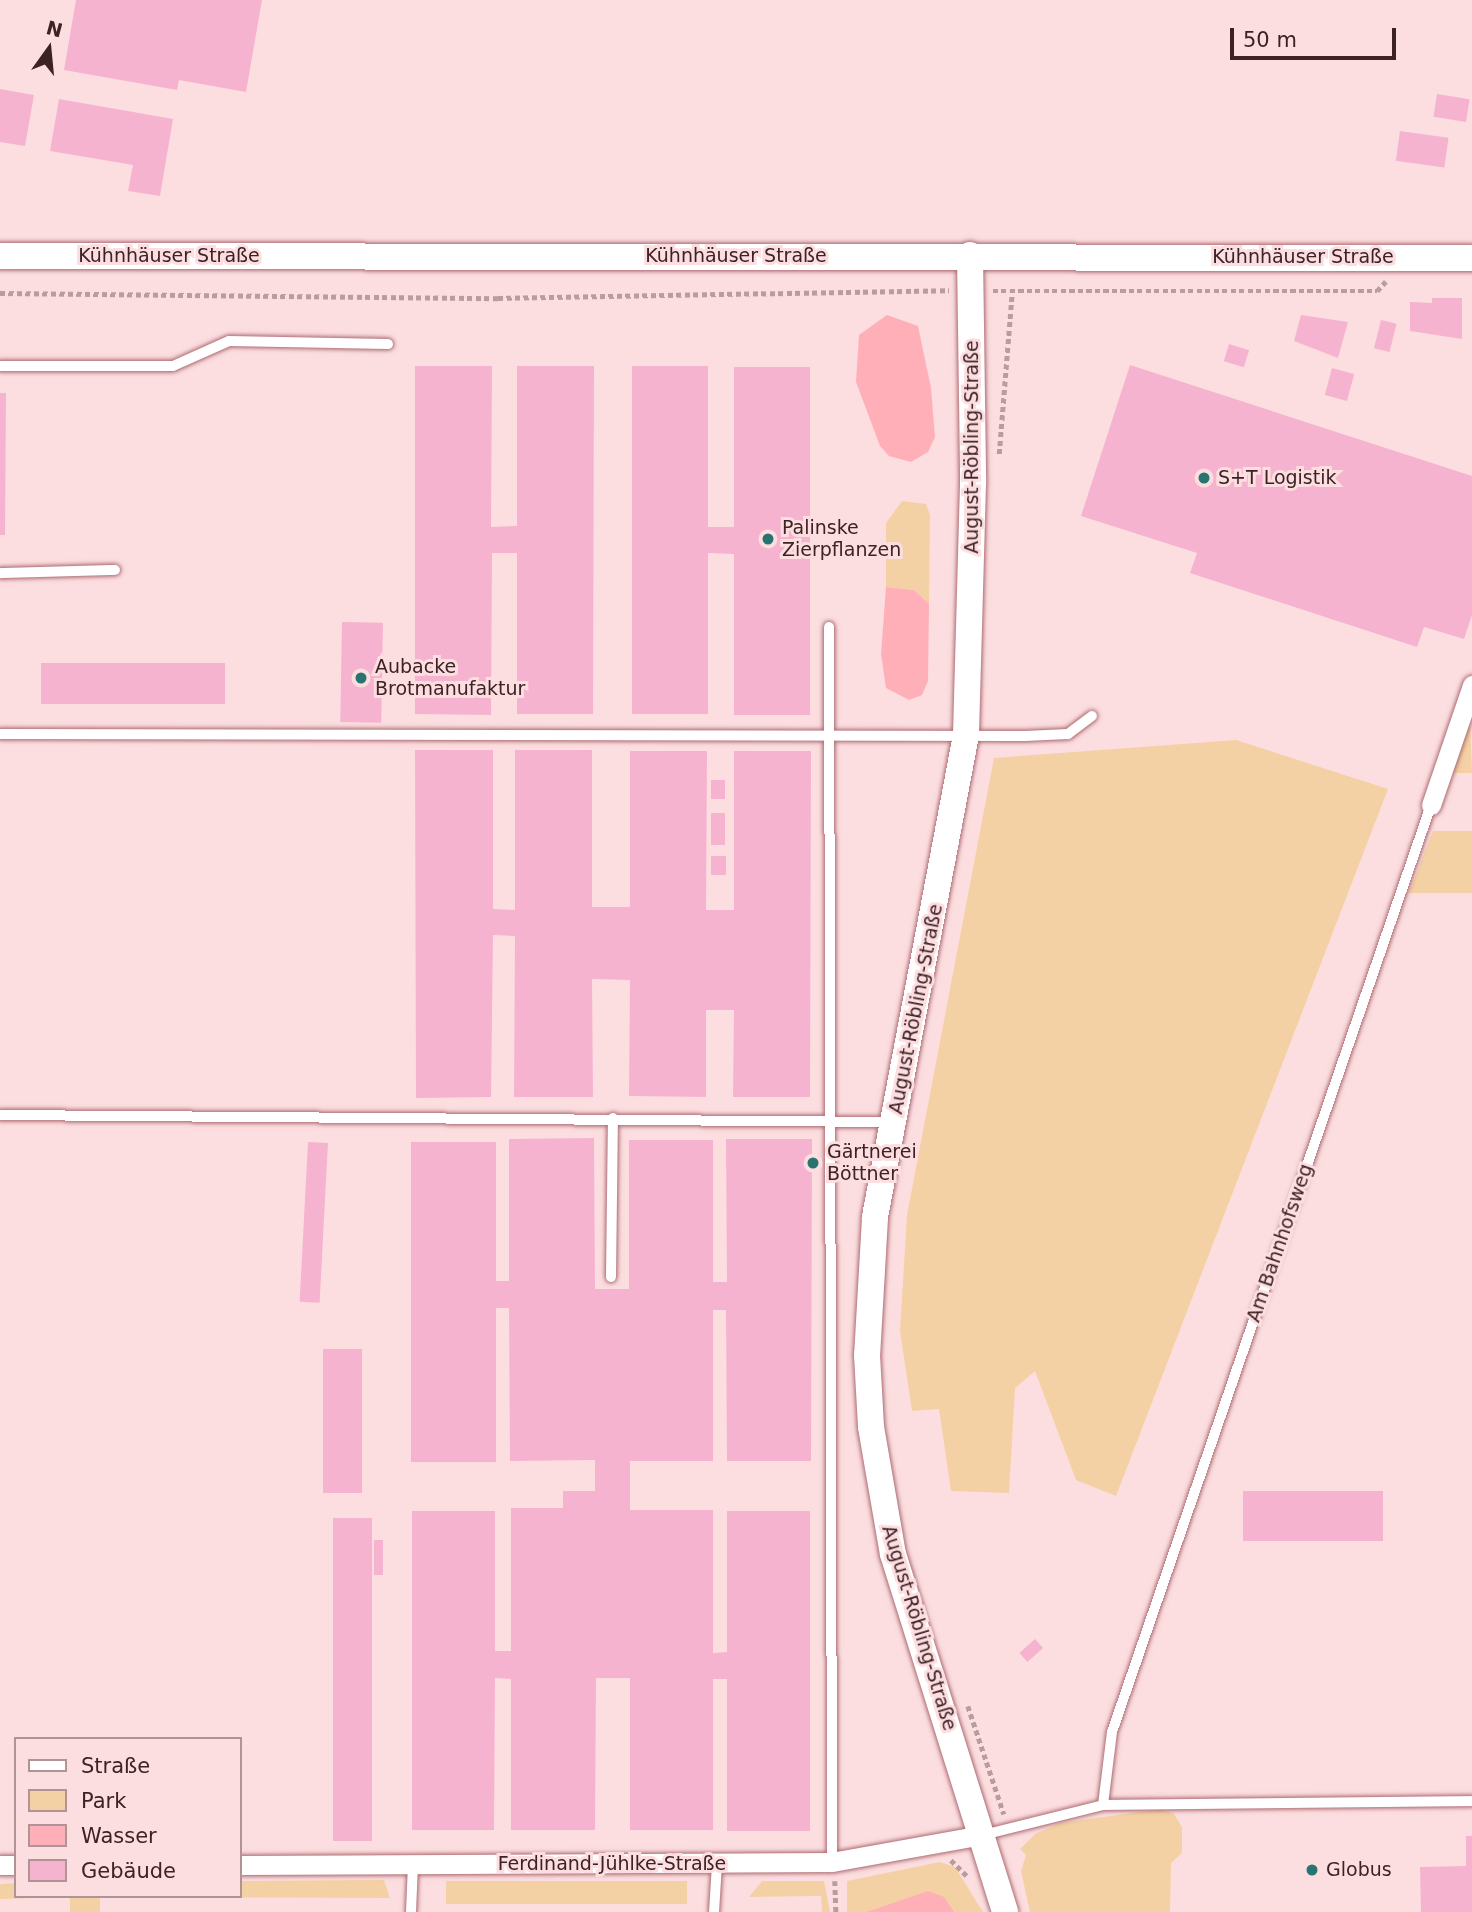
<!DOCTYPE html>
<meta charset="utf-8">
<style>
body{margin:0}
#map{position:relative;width:1472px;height:1912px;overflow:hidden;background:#fcdee0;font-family:"DejaVu Sans",sans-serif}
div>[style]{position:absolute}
.green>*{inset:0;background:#f4d1a4;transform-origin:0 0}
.water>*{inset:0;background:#ffafb7}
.building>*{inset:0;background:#f6b3cf;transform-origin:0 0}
.path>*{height:4.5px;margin-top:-2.25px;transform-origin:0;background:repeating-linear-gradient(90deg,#b99c9e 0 5px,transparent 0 8.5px)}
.roads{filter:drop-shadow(0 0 2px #ad6b72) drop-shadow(0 0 2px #ad6b72)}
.lane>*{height:10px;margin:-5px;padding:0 5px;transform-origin:5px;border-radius:5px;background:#fff}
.street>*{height:19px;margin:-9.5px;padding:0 9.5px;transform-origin:9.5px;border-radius:9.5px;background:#fff}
.secondary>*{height:26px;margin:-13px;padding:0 13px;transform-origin:13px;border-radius:13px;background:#fff}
.dots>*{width:19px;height:19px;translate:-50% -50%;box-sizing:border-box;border:4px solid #fcdee0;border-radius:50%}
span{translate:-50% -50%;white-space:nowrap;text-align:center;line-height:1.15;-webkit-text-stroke:6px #fcdee0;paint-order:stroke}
.street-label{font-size:19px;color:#3d2225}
.poi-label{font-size:19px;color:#3d2225}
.left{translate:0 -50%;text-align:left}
.legend{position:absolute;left:14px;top:1737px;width:228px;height:161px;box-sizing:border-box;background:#fcdee0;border:2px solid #b09395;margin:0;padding:9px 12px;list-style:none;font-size:21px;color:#3d2225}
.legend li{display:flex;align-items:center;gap:14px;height:35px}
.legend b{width:35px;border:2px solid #b09395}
.north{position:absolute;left:14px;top:14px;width:70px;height:70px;-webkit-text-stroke:5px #fcdee0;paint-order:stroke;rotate:15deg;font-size:19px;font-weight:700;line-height:28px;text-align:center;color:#3d2225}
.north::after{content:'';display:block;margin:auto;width:24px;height:32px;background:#3d2225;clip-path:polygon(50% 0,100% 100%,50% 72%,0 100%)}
.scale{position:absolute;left:1230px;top:28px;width:166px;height:32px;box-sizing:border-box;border:4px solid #3d2225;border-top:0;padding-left:9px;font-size:21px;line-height:24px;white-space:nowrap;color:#3d2225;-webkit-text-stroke:5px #fcdee0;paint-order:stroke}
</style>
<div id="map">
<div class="green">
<i style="clip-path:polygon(902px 501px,926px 504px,930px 515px,929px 604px,914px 590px,886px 587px,886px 523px)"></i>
<i style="clip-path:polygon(1470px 718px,1472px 773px,1452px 773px)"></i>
<i style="clip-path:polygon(1236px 740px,1388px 789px,1116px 1496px,1076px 1480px,1035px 1371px,1015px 1388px,1009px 1493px,951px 1491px,939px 1409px,912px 1411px,900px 1331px,907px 1215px,994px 758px)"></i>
<i style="clip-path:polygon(1433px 831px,1472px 831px,1472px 893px,1409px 893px)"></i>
<i style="clip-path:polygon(1161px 1809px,1174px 1814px,1182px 1827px,1182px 1853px,1171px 1863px,1170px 1912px,1030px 1912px,1021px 1871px,1026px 1855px,1020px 1849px,1035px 1834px,1060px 1823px)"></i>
<i style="clip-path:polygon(940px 1862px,955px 1867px,983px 1912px,847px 1912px,847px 1881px)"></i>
<i style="clip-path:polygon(384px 1880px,390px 1898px,100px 1897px,100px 1912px,70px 1912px,70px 1897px,0 1899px,0 1884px,16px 1883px,16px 1896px,240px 1896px,240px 1881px)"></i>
<i style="left:446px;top:1881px;width:241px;height:23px"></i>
<i style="clip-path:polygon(762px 1881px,824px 1881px,830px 1912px,822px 1912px,821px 1896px,749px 1897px)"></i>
</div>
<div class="water">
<i style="clip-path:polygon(887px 315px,918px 326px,931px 388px,935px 437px,928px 452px,911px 462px,889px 456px,880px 446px,856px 382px,859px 335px)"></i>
<i style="clip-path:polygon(886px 587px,914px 590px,929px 604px,928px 681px,922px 695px,909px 700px,886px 688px,881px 654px)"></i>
<i style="clip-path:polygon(928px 1891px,944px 1897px,954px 1912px,867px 1912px)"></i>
</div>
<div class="building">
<i style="clip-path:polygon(76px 0,262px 0,246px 92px,179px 80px,177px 90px,64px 70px)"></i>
<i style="clip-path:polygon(0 89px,34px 95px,25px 146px,0 142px)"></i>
<i style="left:1437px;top:94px;width:33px;height:23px;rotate:9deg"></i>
<i style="clip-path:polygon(59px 99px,173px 119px,160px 196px,128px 191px,133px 165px,50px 151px)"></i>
<i style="left:1400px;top:131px;width:49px;height:30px;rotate:8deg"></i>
<i style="clip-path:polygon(1432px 298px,1462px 298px,1462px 339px,1410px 331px,1410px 302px,1432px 303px)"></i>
<i style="clip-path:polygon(1301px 315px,1348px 322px,1338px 358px,1294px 341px)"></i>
<i style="left:1381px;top:320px;width:16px;height:29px;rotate:14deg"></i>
<i style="left:1229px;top:344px;width:21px;height:18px;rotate:17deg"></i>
<i style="clip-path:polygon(1130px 365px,1472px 476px,1472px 615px,1464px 639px,1424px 627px,1417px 647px,1190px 573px,1197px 553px,1081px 516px)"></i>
<i style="clip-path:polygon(415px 366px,492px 366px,491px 527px,517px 526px,517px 366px,594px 366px,593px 714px,517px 714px,517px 553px,492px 553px,491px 715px,415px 714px)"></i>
<i style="clip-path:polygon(632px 366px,708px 366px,708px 527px,734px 527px,734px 367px,810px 367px,810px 715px,734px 715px,734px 554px,708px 553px,708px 714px,632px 714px)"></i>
<i style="left:1332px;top:368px;width:23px;height:28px;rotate:15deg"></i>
<i style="clip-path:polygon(0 393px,6px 393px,5px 535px,0 535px)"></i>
<i style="left:342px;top:622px;width:41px;height:100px;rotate:1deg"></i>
<i style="left:41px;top:663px;width:184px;height:41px"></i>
<i style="clip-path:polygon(415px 750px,493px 750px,493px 909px,515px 910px,515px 750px,592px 750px,592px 907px,630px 907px,630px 751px,707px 751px,706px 910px,734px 910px,734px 751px,811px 751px,810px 1097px,733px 1097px,734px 1010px,706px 1010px,706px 1097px,629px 1096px,630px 980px,592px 979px,593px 1097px,514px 1097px,515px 936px,493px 935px,491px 1097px,416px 1098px)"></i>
<i style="left:711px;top:780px;width:14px;height:19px"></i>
<i style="left:711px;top:813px;width:14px;height:32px"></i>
<i style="left:711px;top:856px;width:15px;height:19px"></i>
<i style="clip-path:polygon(594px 1138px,595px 1289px,629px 1289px,629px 1140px,713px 1140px,713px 1282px,727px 1282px,726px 1139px,812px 1139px,811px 1461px,727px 1461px,726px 1310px,713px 1310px,713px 1461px,630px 1461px,630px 1510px,713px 1510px,713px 1653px,727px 1652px,727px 1511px,810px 1511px,810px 1831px,727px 1831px,727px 1679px,713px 1679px,713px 1830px,630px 1830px,630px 1678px,596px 1678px,595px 1830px,511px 1830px,511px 1679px,495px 1678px,494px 1830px,412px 1830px,412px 1511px,495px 1511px,495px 1651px,511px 1651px,511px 1508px,563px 1508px,563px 1491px,595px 1491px,595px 1460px,510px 1461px,509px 1308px,496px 1308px,496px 1462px,411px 1462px,411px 1142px,496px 1142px,496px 1281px,509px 1281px,509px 1139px)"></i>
<i style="left:308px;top:1142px;width:20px;height:160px;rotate:3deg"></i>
<i style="left:323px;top:1349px;width:39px;height:144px"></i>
<i style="left:1383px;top:1491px;width:50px;height:140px;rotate:90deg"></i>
<i style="left:333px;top:1518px;width:39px;height:323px"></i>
<i style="left:374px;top:1540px;width:9px;height:35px"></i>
<i style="left:1035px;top:1639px;width:12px;height:21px;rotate:48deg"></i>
<i style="clip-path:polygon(1466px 1836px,1472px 1836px,1472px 1912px,1421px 1912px,1420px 1867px,1466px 1866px)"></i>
</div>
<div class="path">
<i style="left:993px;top:291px;width:384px"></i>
<i style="left:1377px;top:291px;width:13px;rotate:-48deg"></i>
<i style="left:0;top:293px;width:498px;rotate:0.6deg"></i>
<i style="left:498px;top:298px;width:451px;rotate:-1deg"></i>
<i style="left:999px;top:454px;width:164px;rotate:-85.4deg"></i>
<i style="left:968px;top:1706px;width:114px;rotate:71.6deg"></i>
<i style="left:951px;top:1860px;width:25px;rotate:45deg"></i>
<i style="left:835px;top:1881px;width:31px;rotate:88deg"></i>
</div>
<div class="roads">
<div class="lane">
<i style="left:0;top:366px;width:173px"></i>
<i style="left:173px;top:366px;width:61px;rotate:-24.1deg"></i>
<i style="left:229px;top:341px;width:159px;rotate:1.1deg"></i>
<i style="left:0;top:573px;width:115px;rotate:-1.5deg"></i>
<i style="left:829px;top:627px;width:1235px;rotate:89.86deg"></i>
<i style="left:0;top:734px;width:1025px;rotate:0.11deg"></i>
<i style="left:1025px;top:736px;width:43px;rotate:-2.7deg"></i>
<i style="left:1068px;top:734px;width:30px;rotate:-37deg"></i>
<i style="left:0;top:1115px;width:892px;rotate:0.45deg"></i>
<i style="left:611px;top:1277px;width:159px;rotate:-89.3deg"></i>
<i style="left:1103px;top:1805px;width:74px;rotate:-83deg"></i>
<i style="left:1112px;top:1732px;width:980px;rotate:-71.01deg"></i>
<i style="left:983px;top:1835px;width:124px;rotate:-14deg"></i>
<i style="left:1103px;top:1805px;width:369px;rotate:-0.6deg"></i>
<i style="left:411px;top:1912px;width:48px;rotate:-87.6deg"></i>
<i style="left:714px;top:1912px;width:48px;rotate:-86.4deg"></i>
</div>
<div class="street">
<i style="left:1431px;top:805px;width:127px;rotate:-71.1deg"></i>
<i style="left:0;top:1865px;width:16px"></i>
<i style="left:240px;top:1865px;width:592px;rotate:-0.29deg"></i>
<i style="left:832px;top:1862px;width:152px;rotate:-10.2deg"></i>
</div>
<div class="secondary">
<i style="left:970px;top:255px;width:229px;rotate:89.2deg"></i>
<i style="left:973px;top:484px;width:251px;rotate:91.6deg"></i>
<i style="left:966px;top:735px;width:491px;rotate:100.7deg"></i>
<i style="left:875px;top:1218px;width:137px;rotate:93.3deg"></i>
<i style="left:867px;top:1355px;width:72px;rotate:86.8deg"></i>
<i style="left:871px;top:1427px;width:129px;rotate:80.2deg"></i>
<i style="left:893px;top:1554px;width:375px;rotate:72.6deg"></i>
<i style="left:0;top:256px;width:1472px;rotate:0.08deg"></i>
</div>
</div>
<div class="dots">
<i style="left:1204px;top:478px;background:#297371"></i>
<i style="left:768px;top:539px;background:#297371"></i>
<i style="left:361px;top:678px;background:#297371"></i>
<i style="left:813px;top:1163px;background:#297371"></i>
<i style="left:1312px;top:1870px;background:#297371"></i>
</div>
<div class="street-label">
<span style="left:169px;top:256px">Kühnhäuser Straße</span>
<span style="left:736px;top:256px">Kühnhäuser Straße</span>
<span style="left:1303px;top:257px">Kühnhäuser Straße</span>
<span style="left:972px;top:447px;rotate:-90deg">August-Röbling-Straße</span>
<span style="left:916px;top:1009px;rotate:-79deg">August-Röbling-Straße</span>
<span style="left:1280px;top:1243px;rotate:-71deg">Am Bahnhofsweg</span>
<span style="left:919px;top:1628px;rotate:73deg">August-Röbling-Straße</span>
<span style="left:612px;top:1864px">Ferdinand-Jühlke-Straße</span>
</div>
<div class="poi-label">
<span class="left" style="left:1218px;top:478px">S+T Logistik</span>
<span class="left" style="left:782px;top:539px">Palinske<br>Zierpflanzen</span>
<span class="left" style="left:375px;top:678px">Aubacke<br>Brotmanufaktur</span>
<span class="left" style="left:827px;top:1163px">Gärtnerei<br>Böttner</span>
<span class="left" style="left:1326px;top:1870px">Globus</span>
</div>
<ul class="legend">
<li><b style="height:9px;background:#fff"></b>Straße</li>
<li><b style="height:19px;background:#f4d1a4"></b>Park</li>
<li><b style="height:19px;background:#ffafb7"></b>Wasser</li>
<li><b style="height:19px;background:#f6b3cf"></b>Gebäude</li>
</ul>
<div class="north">N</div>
<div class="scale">50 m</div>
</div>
